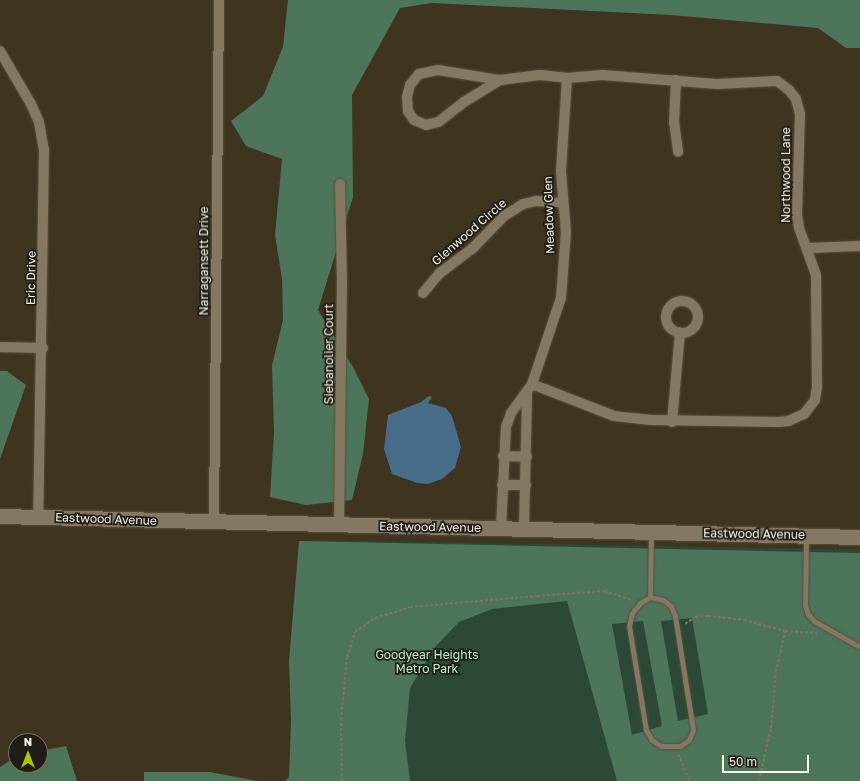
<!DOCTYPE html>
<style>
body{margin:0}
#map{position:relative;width:860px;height:781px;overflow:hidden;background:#3f3420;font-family:"Golos Text",sans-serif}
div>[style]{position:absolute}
.green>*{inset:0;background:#2c4936;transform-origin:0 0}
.forest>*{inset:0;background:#4d755a}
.water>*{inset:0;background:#476d89}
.path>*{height:2px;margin-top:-1px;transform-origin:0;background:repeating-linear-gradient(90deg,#7d7462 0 3px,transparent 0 5px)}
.roads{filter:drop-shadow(0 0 1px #58503e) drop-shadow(0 0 1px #58503e)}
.lane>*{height:5px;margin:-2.5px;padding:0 2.5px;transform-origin:2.5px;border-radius:2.5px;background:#847862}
.street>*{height:10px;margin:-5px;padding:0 5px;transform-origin:5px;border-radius:5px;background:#847862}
.street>.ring{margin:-5px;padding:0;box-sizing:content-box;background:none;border:10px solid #847862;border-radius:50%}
.secondary>*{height:15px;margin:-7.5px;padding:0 7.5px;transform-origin:7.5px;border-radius:7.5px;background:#847862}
span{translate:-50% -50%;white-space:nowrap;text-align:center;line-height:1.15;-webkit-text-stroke:3.5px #211d14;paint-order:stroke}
.street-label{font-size:12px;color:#faf4e7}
.park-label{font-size:12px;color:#b4f7ca}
.north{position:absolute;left:8px;top:733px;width:40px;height:40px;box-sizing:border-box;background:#211d14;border:1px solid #787368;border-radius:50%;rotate:0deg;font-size:11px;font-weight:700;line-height:16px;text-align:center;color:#faf4e7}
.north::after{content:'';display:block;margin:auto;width:14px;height:18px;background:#afc508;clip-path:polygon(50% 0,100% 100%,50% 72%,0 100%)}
.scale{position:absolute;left:722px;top:755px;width:87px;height:18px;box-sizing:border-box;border:2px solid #faf4e7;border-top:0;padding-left:5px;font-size:12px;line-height:14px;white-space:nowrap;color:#faf4e7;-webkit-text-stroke:3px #211d14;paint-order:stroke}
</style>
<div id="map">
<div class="green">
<i style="left:310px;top:540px;width:550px;height:241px;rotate:1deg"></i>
</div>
<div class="forest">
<i style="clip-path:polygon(288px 0,860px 0,860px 48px,846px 48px,818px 28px,671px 15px,432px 3px,400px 8px,352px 95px,353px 197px,318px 310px,353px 367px,369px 399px,363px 454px,352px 500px,306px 505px,270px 497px,274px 432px,272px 365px,283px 320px,282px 279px,275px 235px,282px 159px,246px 146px,231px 121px,263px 96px,283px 47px)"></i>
<i style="clip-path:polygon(0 371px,7px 371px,26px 385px,0 459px)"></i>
<i style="clip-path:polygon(evenodd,299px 541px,860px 553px,860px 781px,617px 781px,567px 601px,492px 609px,459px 622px,434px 648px,410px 688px,405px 741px,410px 781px,285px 781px,289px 777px,291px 722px,289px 661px,299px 541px,692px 618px,708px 714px,678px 721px,661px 621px,692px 618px,299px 541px,643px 621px,662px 726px,632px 735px,612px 624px,643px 621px)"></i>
<i style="clip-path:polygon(66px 746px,77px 781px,0 781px,0 767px,16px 757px,16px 765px,40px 765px,40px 751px)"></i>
<i style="clip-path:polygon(144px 772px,210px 772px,257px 781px,144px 781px)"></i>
</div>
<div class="water">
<i style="clip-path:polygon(429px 396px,432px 397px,428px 403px,446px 408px,452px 416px,461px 447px,455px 468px,442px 479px,428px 484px,417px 483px,392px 474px,384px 449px,388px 415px,421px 402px)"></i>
</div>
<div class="path">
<i style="left:685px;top:624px;width:12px;rotate:-35deg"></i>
<i style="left:695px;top:617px;width:13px;rotate:-4deg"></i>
<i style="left:708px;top:616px;width:36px;rotate:6deg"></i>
<i style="left:744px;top:620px;width:42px;rotate:15deg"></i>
<i style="left:785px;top:631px;width:32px;rotate:4deg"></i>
<i style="left:678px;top:754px;width:30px;rotate:66deg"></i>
<i style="left:342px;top:781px;width:61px;rotate:-90.9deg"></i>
<i style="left:341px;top:720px;width:63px;rotate:-84.6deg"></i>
<i style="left:347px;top:657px;width:26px;rotate:-72deg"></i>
<i style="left:355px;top:632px;width:24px;rotate:-35deg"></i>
<i style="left:375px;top:618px;width:37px;rotate:-17deg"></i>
<i style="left:410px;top:607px;width:127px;rotate:-5deg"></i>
<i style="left:537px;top:596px;width:67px;rotate:-4.3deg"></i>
<i style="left:604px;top:591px;width:28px;rotate:18deg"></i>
<i style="left:759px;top:781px;width:54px;rotate:-77.2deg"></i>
<i style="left:771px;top:728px;width:56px;rotate:-84.9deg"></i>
<i style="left:776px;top:672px;width:42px;rotate:-77.6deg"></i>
</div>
<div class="roads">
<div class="lane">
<i style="left:806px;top:537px;width:68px;rotate:90.8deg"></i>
<i style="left:805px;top:605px;width:9px;rotate:72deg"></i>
<i style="left:808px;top:614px;width:9px;rotate:49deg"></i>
<i style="left:814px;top:621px;width:53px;rotate:29.5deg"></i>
<i style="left:650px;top:597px;width:13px;rotate:13deg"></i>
<i style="left:663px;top:600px;width:10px;rotate:37deg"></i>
<i style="left:671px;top:606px;width:11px;rotate:68deg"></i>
<i style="left:675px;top:616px;width:115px;rotate:81deg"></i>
<i style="left:693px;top:730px;width:11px;rotate:112deg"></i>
<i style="left:689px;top:740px;width:11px;rotate:146deg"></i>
<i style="left:680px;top:746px;width:19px;rotate:180deg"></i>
<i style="left:661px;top:746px;width:11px;rotate:-146deg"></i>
<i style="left:652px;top:740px;width:12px;rotate:-121deg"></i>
<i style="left:646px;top:730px;width:105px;rotate:-99.3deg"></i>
<i style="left:629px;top:626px;width:13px;rotate:-77deg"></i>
<i style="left:632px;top:613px;width:13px;rotate:-51deg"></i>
<i style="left:640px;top:603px;width:12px;rotate:-31deg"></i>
<i style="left:650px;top:597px;width:64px;rotate:-89.1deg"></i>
</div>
<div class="street">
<i style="left:0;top:51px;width:61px;rotate:59.7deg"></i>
<i style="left:31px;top:104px;width:20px;rotate:66deg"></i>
<i style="left:39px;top:122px;width:28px;rotate:80deg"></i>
<i style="left:44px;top:150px;width:367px;rotate:90.9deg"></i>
<i style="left:500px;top:80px;width:42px;rotate:148.6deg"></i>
<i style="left:464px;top:102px;width:33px;rotate:142deg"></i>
<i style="left:438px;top:122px;width:12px;rotate:166deg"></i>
<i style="left:426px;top:125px;width:13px;rotate:-157deg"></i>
<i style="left:414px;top:120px;width:11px;rotate:-124deg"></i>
<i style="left:408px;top:111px;width:14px;rotate:-94deg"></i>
<i style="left:407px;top:97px;width:12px;rotate:-76deg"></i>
<i style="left:410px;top:85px;width:14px;rotate:-51deg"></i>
<i style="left:419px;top:74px;width:19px;rotate:-12deg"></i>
<i style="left:438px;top:70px;width:63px;rotate:9.2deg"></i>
<i style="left:500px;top:80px;width:40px;rotate:-7.1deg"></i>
<i style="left:540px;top:75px;width:27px;rotate:6deg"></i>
<i style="left:567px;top:78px;width:35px;rotate:-5deg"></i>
<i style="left:602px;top:75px;width:115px;rotate:4.5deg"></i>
<i style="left:717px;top:84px;width:60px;rotate:-2.9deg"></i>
<i style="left:777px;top:81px;width:15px;rotate:37deg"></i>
<i style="left:789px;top:90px;width:11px;rotate:52deg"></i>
<i style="left:796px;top:99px;width:16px;rotate:75deg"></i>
<i style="left:800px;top:114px;width:101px;rotate:91.7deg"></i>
<i style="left:797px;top:215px;width:13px;rotate:81deg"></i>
<i style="left:799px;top:228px;width:50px;rotate:70.1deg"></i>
<i style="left:816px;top:275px;width:112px;rotate:89.5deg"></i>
<i style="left:817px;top:387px;width:13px;rotate:99deg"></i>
<i style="left:815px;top:400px;width:18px;rotate:128deg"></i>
<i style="left:804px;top:414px;width:17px;rotate:156deg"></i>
<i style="left:788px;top:421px;width:9px;rotate:174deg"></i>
<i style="left:779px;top:422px;width:128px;rotate:-179.1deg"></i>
<i style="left:651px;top:420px;width:37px;rotate:-174deg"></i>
<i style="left:614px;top:416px;width:88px;rotate:-158.7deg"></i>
<i style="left:676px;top:80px;width:42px;rotate:92.7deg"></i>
<i style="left:674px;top:122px;width:30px;rotate:82deg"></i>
<i style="left:808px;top:248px;width:52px;rotate:-2.2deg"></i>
<i style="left:423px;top:293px;width:26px;rotate:-50deg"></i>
<i style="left:440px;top:273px;width:41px;rotate:-37.1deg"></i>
<i style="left:473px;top:248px;width:45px;rotate:-45.9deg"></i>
<i style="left:504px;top:216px;width:22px;rotate:-32deg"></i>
<i style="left:523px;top:204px;width:13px;rotate:-13deg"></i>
<i style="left:536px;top:201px;width:27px;rotate:4deg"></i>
<i class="ring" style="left:666px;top:301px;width:22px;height:22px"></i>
<i style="left:0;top:347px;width:43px;rotate:1.3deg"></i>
<i style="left:672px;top:422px;width:90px;rotate:-84.9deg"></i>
<i style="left:503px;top:456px;width:24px;rotate:2deg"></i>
<i style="left:502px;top:485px;width:24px"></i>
<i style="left:214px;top:522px;width:522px;rotate:-89.45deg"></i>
<i style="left:339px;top:525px;width:240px;rotate:-89.3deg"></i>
<i style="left:342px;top:285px;width:101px;rotate:-91.1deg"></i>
<i style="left:501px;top:529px;width:102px;rotate:-87.2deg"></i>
<i style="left:506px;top:427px;width:15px;rotate:-70deg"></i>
<i style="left:511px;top:413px;width:36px;rotate:-54deg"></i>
<i style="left:532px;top:384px;width:91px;rotate:-71.4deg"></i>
<i style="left:561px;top:298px;width:66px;rotate:-85.7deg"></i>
<i style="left:566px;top:232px;width:61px;rotate:-94.7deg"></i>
<i style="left:561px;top:171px;width:93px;rotate:-86.3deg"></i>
<i style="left:524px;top:529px;width:136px;rotate:-88.7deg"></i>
</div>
<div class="secondary">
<i style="left:0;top:516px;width:860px;rotate:1.4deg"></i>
</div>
</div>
<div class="street-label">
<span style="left:786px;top:175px;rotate:-90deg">Northwood Lane</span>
<span style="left:549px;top:215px;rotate:-92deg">Meadow Glen</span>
<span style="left:469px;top:232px;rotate:-41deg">Glenwood Circle</span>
<span style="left:204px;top:261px;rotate:-90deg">Narragansett Drive</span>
<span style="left:31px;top:278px;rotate:-89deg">Eric Drive</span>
<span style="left:329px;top:354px;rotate:-90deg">Siebanolier Court</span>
<span style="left:106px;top:519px;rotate:2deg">Eastwood Avenue</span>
<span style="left:430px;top:527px;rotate:1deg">Eastwood Avenue</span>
<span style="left:754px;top:534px;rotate:1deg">Eastwood Avenue</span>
</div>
<div class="park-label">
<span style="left:427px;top:662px">Goodyear Heights<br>Metro Park</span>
</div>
<div class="north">N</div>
<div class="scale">50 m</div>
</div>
